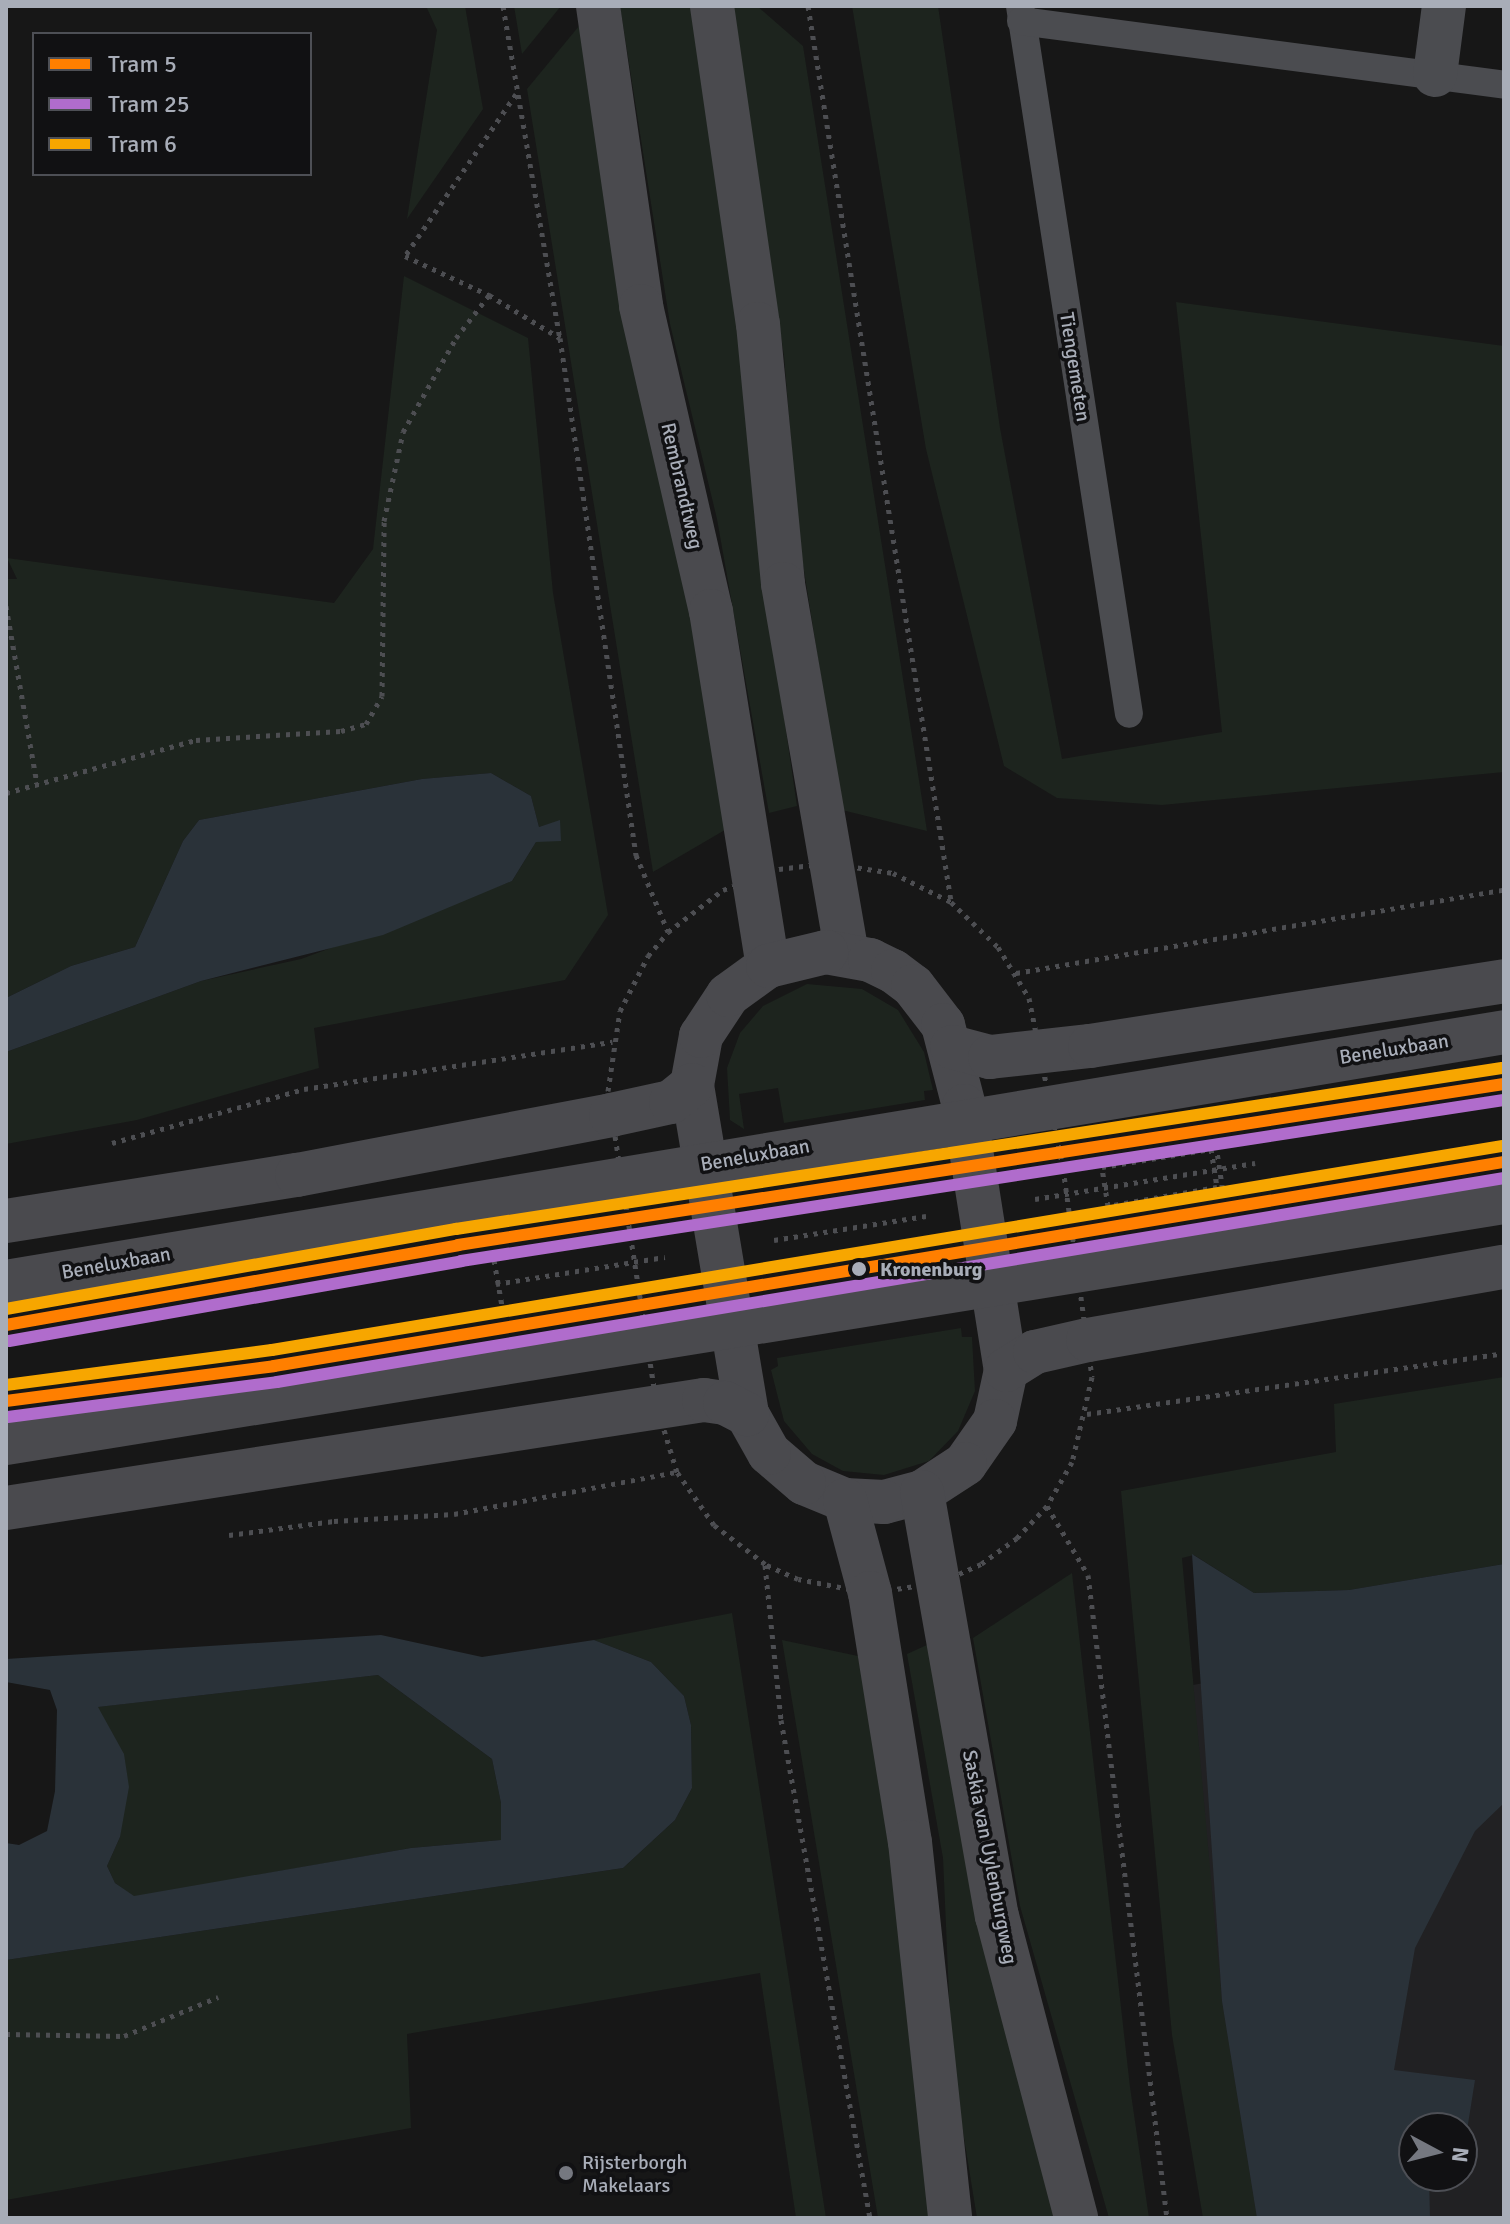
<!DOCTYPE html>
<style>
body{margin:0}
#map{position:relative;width:1510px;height:2224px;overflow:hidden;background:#171717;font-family:Signika,sans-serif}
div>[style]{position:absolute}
.built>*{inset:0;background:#212123}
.green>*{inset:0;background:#1d241e}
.water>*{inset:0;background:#2a3239}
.path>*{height:5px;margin-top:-2.5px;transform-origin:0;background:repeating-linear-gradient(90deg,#4d4e52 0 4px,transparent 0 10px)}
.lane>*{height:28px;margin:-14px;padding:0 14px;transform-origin:14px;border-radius:14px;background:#4b4c50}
.street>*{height:44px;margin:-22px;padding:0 22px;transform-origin:22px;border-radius:22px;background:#4b4c50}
.secondary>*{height:44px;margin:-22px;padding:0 22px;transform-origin:22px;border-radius:22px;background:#4a4a4e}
.tram-1>*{height:12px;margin:-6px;padding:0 6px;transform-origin:6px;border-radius:6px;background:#ff7f00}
.tram-2>*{height:12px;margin:-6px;padding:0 6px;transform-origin:6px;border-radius:6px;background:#b06ccc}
.tram-3>*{height:12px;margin:-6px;padding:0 6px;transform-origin:6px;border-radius:6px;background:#f7a600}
.dots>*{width:22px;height:22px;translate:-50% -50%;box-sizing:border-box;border:4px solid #111113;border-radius:50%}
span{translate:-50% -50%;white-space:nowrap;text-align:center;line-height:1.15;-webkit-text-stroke:7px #111113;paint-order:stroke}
.street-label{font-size:20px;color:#a8adb8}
.stop-label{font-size:20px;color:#a8adb8;font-weight:700}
.left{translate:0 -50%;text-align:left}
.poi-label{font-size:20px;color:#a8adb8}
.frame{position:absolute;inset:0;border:8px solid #a8adb8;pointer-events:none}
.legend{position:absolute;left:32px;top:32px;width:280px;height:144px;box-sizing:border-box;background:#111113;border:2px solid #4d4f55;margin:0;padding:10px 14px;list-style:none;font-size:24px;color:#a8adb8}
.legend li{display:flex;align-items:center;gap:16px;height:40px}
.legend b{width:40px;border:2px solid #4d4f55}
.north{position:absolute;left:1398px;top:2112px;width:80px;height:80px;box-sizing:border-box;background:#111113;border:2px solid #4d4f55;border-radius:50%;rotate:97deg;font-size:22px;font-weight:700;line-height:32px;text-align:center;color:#a8adb8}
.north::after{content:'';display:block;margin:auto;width:28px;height:36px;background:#757880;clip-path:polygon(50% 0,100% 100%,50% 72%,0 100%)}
</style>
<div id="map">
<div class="built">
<i style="clip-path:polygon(evenodd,1504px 1630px,1504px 2218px,1245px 2218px,1153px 1692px,1504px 1630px,1414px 2128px,1462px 2128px,1462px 2176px,1414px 2176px,1414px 2128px)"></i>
</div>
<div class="green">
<i style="clip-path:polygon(426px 6px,465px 6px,483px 109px,407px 219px,437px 30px)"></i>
<i style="clip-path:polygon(514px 6px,561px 6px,522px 54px)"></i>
<i style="clip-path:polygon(620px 6px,691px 6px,744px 345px,754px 512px,797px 806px,769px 813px,717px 519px,670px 324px)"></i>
<i style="clip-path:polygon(733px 6px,757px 6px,803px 46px,927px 831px,842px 810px,799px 539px,784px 356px)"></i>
<i style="clip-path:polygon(852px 6px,938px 6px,1000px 428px,1062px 759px,1222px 732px,1176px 302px,1504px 346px,1504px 772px,1162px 805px,1057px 798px,1004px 766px,926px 449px)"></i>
<i style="clip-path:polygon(584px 20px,695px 598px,730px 827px,653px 872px,527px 89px)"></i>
<i style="clip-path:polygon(404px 276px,528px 338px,553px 593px,608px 915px,565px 980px,314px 1028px,319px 1068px,137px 1120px,6px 1144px,6px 1052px,201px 981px,301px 959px,512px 881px,536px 842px,560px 821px,539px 827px,531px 796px,491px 773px,422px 779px,199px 820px,183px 841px,135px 947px,71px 966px,6px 998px,6px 579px,17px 579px,7px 558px,334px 603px,373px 549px)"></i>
<i style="clip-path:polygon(807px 984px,862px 989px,898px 1010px,924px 1052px,933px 1090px,924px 1091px,925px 1100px,784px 1123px,778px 1088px,739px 1094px,744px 1129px,730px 1120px,727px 1068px,740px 1033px,763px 1006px)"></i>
<i style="clip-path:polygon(961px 1328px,962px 1337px,972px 1337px,975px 1391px,958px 1431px,929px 1461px,884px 1475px,843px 1471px,812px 1454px,784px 1421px,771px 1370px,778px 1366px,777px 1358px)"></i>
<i style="clip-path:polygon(1504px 1377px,1504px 1564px,1349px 1590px,1254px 1593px,1194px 1555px,1182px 1558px,1222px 2001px,1257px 2218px,1203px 2218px,1172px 2035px,1121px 1491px,1336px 1452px,1334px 1404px)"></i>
<i style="clip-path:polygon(1072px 1573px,1130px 2087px,1149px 2218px,1109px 2218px,1020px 1906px,973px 1638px)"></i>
<i style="clip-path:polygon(732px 1613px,826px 2218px,796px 2218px,760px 1973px,407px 2034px,411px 2128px,6px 2200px,6px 1960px,623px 1868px,675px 1820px,692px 1788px,691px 1725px,684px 1696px,651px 1662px,594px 1640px)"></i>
<i style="clip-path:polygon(782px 1640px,858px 1656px,902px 1889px,937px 2218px,878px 2218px)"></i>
<i style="clip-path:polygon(929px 1644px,1056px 2218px,977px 2218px,952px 2064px,943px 1858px,907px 1654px)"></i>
<i style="clip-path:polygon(378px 1675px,492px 1759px,501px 1803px,501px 1840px,411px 1848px,134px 1897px,115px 1883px,107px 1866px,120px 1837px,97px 1707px)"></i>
</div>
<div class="water">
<i style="clip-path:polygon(491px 773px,531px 796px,539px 827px,560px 820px,561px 841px,536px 842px,512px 881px,383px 935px,201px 981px,6px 1052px,6px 998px,71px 966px,135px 947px,183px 841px,199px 820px,422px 779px)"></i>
<i style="clip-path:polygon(1192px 1554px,1254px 1593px,1349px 1590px,1504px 1564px,1504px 1803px,1475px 1831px,1415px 1948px,1394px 2070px,1475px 2080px,1462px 2162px,1462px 2128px,1414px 2128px,1414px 2176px,1429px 2176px,1430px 2218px,1257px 2218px,1222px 2001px)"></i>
<i style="clip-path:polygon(evenodd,381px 1635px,482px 1657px,594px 1640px,651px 1662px,684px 1696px,691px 1725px,692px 1788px,675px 1820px,623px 1868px,6px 1960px,6px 1843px,19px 1845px,47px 1831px,55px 1791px,57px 1710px,50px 1690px,6px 1682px,6px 1659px,381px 1635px,378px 1675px,492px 1759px,501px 1803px,501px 1840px,411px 1848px,134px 1896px,115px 1883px,107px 1866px,120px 1837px,129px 1787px,124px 1754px,98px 1707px,378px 1675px)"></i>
</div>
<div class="path">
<i style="left:503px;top:6px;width:337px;rotate:80.3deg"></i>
<i style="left:560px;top:338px;width:523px;rotate:81.64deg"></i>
<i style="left:636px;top:855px;width:83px;rotate:67.4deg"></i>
<i style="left:808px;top:6px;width:906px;rotate:80.92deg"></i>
<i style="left:516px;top:94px;width:196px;rotate:124.4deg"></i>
<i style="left:405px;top:256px;width:93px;rotate:24.9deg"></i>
<i style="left:489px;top:295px;width:83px;rotate:31.2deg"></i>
<i style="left:6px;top:606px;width:180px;rotate:80.1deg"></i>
<i style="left:6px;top:793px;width:197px;rotate:-15.6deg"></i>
<i style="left:196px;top:740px;width:145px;rotate:-3.6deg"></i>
<i style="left:341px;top:731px;width:26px;rotate:-16deg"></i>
<i style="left:366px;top:724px;width:32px;rotate:-60deg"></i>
<i style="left:382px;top:696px;width:175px;rotate:-89.3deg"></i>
<i style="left:384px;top:521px;width:91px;rotate:-77.9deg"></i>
<i style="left:403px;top:432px;width:108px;rotate:-60.6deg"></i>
<i style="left:456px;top:338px;width:54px;rotate:-52.5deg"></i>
<i style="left:828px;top:863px;width:66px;rotate:8.7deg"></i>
<i style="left:893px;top:873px;width:65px;rotate:26.6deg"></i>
<i style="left:951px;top:902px;width:65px;rotate:43.8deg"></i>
<i style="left:998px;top:947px;width:60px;rotate:58.7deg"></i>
<i style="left:1029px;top:998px;width:173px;rotate:78.7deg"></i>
<i style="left:1063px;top:1168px;width:211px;rotate:82.1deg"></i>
<i style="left:1092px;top:1377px;width:87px;rotate:103.2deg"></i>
<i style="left:1072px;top:1462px;width:51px;rotate:119.6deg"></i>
<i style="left:1047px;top:1506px;width:44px;rotate:133.2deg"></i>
<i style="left:1017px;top:1538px;width:44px;rotate:144.2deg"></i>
<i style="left:981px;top:1564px;width:44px;rotate:155.8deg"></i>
<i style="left:941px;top:1582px;width:72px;rotate:171.2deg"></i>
<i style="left:870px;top:1593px;width:73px;rotate:-169deg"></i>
<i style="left:798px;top:1579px;width:36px;rotate:-156deg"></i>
<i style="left:765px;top:1564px;width:64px;rotate:-142.6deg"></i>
<i style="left:714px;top:1525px;width:65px;rotate:-124.9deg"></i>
<i style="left:677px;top:1472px;width:68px;rotate:-107.1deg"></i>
<i style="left:657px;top:1407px;width:320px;rotate:-98.8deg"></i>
<i style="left:608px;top:1091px;width:81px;rotate:-81.5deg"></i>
<i style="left:620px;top:1011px;width:62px;rotate:-63deg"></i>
<i style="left:648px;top:956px;width:31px;rotate:-50deg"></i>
<i style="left:668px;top:932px;width:69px;rotate:-37.4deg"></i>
<i style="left:723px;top:890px;width:60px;rotate:-20.6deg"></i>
<i style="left:779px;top:869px;width:49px;rotate:-7deg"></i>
<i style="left:1016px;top:973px;width:495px;rotate:-9.7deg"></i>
<i style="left:112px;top:1143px;width:199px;rotate:-15.7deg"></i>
<i style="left:304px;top:1089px;width:312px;rotate:-8.7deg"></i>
<i style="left:1211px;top:1149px;width:38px;rotate:81deg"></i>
<i style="left:1217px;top:1187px;width:111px;rotate:170.1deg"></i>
<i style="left:1108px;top:1206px;width:39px;rotate:-99deg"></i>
<i style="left:1102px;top:1167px;width:110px;rotate:-9.4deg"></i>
<i style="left:1063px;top:1168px;width:155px;rotate:-8.5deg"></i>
<i style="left:1216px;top:1145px;width:48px;rotate:81.5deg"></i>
<i style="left:1035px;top:1199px;width:223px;rotate:-9.3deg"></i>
<i style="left:774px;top:1240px;width:154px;rotate:-9deg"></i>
<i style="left:494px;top:1260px;width:47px;rotate:80.1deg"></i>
<i style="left:496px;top:1284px;width:171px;rotate:-9.1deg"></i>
<i style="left:1087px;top:1414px;width:421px;rotate:-8.3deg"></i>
<i style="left:1047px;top:1506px;width:80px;rotate:59.3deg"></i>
<i style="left:1088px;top:1575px;width:648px;rotate:83deg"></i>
<i style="left:229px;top:1535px;width:106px;rotate:-7.6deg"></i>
<i style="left:334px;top:1521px;width:120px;rotate:-3.3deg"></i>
<i style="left:454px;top:1514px;width:227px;rotate:-10.7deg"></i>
<i style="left:765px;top:1565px;width:156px;rotate:84.1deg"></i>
<i style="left:781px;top:1720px;width:506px;rotate:79.87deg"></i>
<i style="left:6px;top:2034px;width:118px;rotate:1deg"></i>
<i style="left:124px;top:2036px;width:102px;rotate:-22.5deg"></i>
</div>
<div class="lane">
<i style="left:1020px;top:6px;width:716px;rotate:81.25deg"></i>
<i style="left:1021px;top:21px;width:487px;rotate:7.5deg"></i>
</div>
<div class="street">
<i style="left:1435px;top:75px;width:70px;rotate:-82.6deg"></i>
</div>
<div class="secondary">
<i style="left:598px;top:6px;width:303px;rotate:81.8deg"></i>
<i style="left:641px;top:306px;width:313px;rotate:77.1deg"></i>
<i style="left:711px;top:611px;width:360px;rotate:80.9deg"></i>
<i style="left:712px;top:6px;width:321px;rotate:81.8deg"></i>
<i style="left:758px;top:324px;width:261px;rotate:84.5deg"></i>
<i style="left:783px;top:584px;width:375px;rotate:80.2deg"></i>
<i style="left:826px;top:952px;width:45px;rotate:10.3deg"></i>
<i style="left:870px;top:960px;width:25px;rotate:26deg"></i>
<i style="left:893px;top:971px;width:25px;rotate:37deg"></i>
<i style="left:913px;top:986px;width:49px;rotate:52.4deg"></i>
<i style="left:943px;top:1025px;width:84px;rotate:75.5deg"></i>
<i style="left:964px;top:1106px;width:267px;rotate:81deg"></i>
<i style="left:1006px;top:1370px;width:52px;rotate:102.2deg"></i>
<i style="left:995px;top:1421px;width:52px;rotate:124.9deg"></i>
<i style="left:965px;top:1464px;width:51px;rotate:146.9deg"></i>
<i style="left:922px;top:1492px;width:39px;rotate:165deg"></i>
<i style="left:884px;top:1502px;width:39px;rotate:-177deg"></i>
<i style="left:845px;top:1500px;width:44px;rotate:-157.5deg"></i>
<i style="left:804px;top:1483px;width:46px;rotate:-139.4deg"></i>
<i style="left:769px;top:1453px;width:45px;rotate:-119.4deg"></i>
<i style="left:747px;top:1414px;width:334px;rotate:-99.5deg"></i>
<i style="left:692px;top:1085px;width:50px;rotate:-79.6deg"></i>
<i style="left:701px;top:1036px;width:49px;rotate:-56.6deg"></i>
<i style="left:728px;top:995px;width:49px;rotate:-35.9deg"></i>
<i style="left:768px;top:966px;width:60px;rotate:-13.6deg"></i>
<i style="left:952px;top:1047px;width:39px;rotate:15deg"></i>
<i style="left:990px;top:1057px;width:101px;rotate:-6.3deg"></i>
<i style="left:1090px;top:1046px;width:419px;rotate:-8.9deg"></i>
<i style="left:6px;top:1221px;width:295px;rotate:-9deg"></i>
<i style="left:297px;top:1175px;width:320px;rotate:-10.8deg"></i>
<i style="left:611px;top:1115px;width:61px;rotate:-12.2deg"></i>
<i style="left:671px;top:1102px;width:27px;rotate:-39deg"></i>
<i style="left:6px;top:1282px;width:1519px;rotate:-9.47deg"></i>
<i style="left:1006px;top:1370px;width:34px;rotate:-32deg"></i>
<i style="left:1035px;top:1352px;width:54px;rotate:-12.8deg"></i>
<i style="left:1088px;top:1340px;width:422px;rotate:-10deg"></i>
<i style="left:6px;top:1443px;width:1517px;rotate:-9.14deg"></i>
<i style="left:922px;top:1492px;width:431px;rotate:80deg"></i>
<i style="left:997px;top:1916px;width:312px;rotate:75.3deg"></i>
<i style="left:845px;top:1500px;width:96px;rotate:75deg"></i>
<i style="left:870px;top:1593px;width:252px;rotate:80.9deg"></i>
<i style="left:910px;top:1842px;width:378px;rotate:83.9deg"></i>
<i style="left:6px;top:1508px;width:706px;rotate:-8.8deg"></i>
<i style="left:704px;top:1400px;width:21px;rotate:8deg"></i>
<i style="left:725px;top:1403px;width:25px;rotate:27deg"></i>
</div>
<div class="tram-1">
<i style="left:6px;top:1325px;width:459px;rotate:-10deg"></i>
<i style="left:458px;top:1245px;width:1058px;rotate:-8.75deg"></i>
<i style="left:6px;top:1401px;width:270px;rotate:-7.4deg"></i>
<i style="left:274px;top:1366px;width:1247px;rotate:-9.42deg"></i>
</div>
<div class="tram-2">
<i style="left:9px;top:1341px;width:459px;rotate:-10deg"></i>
<i style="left:461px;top:1261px;width:1055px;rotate:-8.78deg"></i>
<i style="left:8px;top:1417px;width:271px;rotate:-7.4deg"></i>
<i style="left:277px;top:1382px;width:1244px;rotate:-9.44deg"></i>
</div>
<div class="tram-3">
<i style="left:6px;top:1309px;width:457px;rotate:-10.1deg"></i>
<i style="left:456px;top:1229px;width:1058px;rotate:-8.75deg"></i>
<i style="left:6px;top:1385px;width:268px;rotate:-7.5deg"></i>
<i style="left:272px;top:1350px;width:1246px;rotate:-9.42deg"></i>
</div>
<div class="dots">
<i style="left:859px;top:1269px;background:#a8adb8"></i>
<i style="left:566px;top:2173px;background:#757880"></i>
</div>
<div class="street-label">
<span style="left:1075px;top:367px;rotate:81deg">Tiengemeten</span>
<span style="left:682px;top:486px;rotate:77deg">Rembrandtweg</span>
<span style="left:1394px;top:1049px;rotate:-9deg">Beneluxbaan</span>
<span style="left:755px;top:1155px;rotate:-10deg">Beneluxbaan</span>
<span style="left:116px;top:1263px;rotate:-10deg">Beneluxbaan</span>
<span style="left:990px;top:1857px;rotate:79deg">Saskia van Uylenburgweg</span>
</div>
<div class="stop-label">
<span class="left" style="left:880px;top:1269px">Kronenburg</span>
</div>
<div class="poi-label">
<span class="left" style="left:582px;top:2174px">Rijsterborgh<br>Makelaars</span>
</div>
<div class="frame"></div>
<ul class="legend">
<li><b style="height:10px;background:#ff7f00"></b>Tram 5</li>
<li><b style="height:10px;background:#b06ccc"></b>Tram 25</li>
<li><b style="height:10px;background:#f7a600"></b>Tram 6</li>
</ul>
<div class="north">N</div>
</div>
